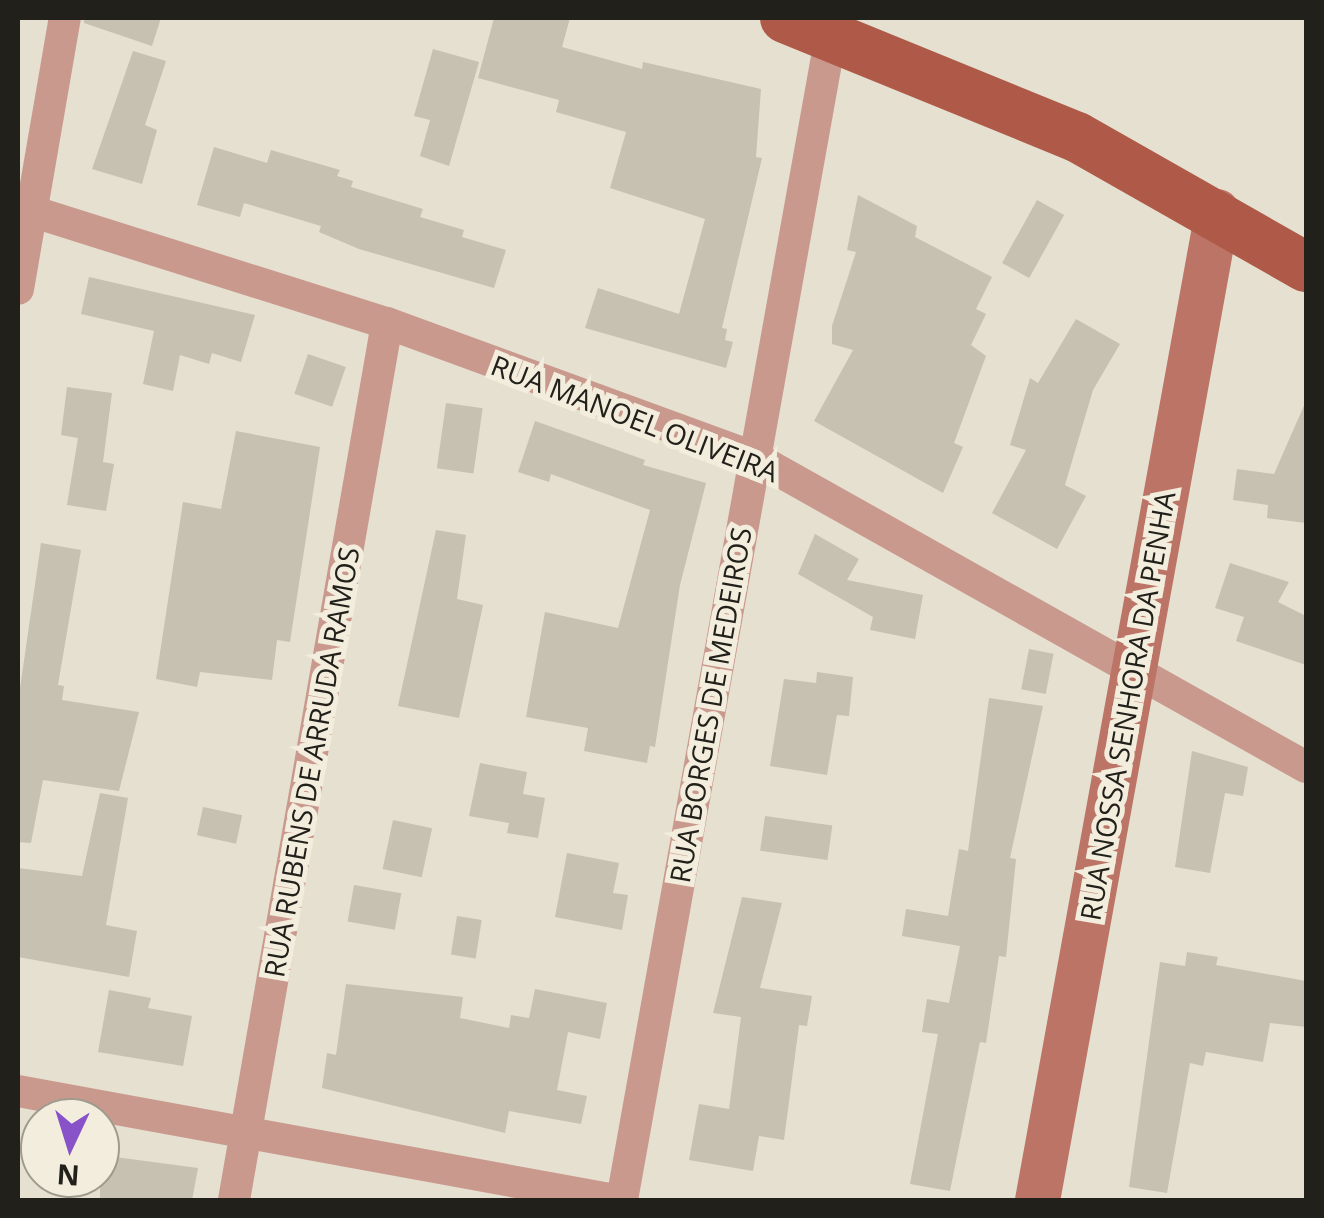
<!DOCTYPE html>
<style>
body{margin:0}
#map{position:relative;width:1324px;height:1218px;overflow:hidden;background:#e5e0d0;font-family:"Open Sans",sans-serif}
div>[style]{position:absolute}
.building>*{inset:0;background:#c6c1b0;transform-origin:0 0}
.street>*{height:32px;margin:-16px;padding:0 16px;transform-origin:16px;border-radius:16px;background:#ca998e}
.secondary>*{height:45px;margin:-22.5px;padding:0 22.5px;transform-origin:22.5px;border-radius:22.5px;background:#bb7465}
.primary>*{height:50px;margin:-25px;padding:0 25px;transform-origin:25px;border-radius:25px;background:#af5948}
span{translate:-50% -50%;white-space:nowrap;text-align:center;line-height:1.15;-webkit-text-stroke:10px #f3eddd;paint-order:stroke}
.street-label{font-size:28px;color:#22201a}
.frame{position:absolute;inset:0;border:20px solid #22201a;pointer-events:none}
.north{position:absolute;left:20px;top:1098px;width:100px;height:100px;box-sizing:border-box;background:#f3eddd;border:2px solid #9f9b8f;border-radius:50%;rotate:184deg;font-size:28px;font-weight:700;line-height:40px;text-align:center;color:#22201a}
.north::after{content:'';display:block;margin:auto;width:35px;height:45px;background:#8852c9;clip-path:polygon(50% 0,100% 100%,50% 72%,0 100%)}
</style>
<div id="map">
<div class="building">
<i style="clip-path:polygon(84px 18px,161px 18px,152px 46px,84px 23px)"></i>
<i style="clip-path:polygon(494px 18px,570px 18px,562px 47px,642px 69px,643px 62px,761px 89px,756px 157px,762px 158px,722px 328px,727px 329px,725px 340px,733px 342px,726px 368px,585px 328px,598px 288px,679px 314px,705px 219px,610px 188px,626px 132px,556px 112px,559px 100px,478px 78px)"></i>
<i style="clip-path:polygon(433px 49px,479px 62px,449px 166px,420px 156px,430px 120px,414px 116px)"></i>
<i style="clip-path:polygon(133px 51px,166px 61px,145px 125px,157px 130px,142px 184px,92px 169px)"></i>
<i style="clip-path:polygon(214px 147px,267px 163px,271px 150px,340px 170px,337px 176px,353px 181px,351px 187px,423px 209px,420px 217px,464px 230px,462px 237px,506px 250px,494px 288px,359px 249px,319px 232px,321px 226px,244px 203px,240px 217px,197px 205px)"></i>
<i style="clip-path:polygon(858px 195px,917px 226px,915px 237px,992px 277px,976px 309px,986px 314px,971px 345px,986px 356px,954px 443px,963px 447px,943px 493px,814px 421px,853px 350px,832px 344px,832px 326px,856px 252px,847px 250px)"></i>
<i style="left:1037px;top:200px;width:31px;height:72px;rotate:29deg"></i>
<i style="clip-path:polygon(89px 277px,255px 315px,241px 362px,212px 353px,209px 364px,180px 355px,173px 391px,143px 384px,154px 331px,81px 314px)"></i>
<i style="clip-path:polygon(1076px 319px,1120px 344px,1093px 390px,1065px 485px,1086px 496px,1057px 549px,992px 513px,1026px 450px,1010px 445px,1030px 378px,1038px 383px)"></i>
<i style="left:308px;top:354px;width:40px;height:42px;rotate:19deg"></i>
<i style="clip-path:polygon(67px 387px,112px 393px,103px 462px,114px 464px,106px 511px,67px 505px,78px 438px,61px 435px)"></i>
<i style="clip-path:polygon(1306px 401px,1306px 523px,1267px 518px,1268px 505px,1233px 500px,1237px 469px,1274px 474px)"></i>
<i style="left:446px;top:403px;width:37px;height:66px;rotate:8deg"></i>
<i style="clip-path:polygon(535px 421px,645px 460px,643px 465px,706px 483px,680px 585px,655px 747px,650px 746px,647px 763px,584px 751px,588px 728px,526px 717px,545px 612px,618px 628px,650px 510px,551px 474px,549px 482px,518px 472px)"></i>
<i style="clip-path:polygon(236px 431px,320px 447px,290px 642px,277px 640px,272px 680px,200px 672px,197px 687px,156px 679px,183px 502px,221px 509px)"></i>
<i style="clip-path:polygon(436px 530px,466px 535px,457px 599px,483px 605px,459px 718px,398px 706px)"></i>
<i style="clip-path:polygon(815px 534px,859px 559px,847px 580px,923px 595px,915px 639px,870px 630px,873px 617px,798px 574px)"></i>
<i style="clip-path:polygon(41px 543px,81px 550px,58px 685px,64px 686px,62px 700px,139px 712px,119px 791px,43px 780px,31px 843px,18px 842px,18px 702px)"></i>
<i style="clip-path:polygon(1230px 563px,1289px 582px,1278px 602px,1306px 616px,1306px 665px,1236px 641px,1244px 617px,1215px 608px)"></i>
<i style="left:1029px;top:649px;width:25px;height:41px;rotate:11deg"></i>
<i style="clip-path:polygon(817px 672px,853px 677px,849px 716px,837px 715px,827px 775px,770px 766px,784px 679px,816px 683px)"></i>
<i style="clip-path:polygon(989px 698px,1043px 706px,1010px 858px,1016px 859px,1006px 957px,999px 956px,986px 1043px,980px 1042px,950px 1191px,910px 1184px,938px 1034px,922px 1032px,927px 999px,949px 1003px,960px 946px,902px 936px,906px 909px,948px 916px,959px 849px,968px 851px)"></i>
<i style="clip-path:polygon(1192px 751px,1248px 767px,1243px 796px,1225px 793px,1210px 873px,1175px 867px)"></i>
<i style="clip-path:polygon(480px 763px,527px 772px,523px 794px,545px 798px,538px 838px,507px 833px,509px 823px,469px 816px)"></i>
<i style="clip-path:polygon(100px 793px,128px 798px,106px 925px,137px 931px,129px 977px,18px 957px,18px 868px,82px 876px)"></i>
<i style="left:203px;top:807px;width:40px;height:29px;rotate:12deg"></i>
<i style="left:765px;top:816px;width:68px;height:35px;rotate:8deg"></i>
<i style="left:393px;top:820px;width:40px;height:50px;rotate:12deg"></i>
<i style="clip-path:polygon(567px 853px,619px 863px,613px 893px,628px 895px,622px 930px,555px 917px)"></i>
<i style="left:354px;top:885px;width:48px;height:37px;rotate:10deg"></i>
<i style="clip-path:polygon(742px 897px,782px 903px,760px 988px,812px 996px,807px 1026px,799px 1025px,784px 1140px,759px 1136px,753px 1171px,689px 1160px,699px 1104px,729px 1109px,741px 1017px,713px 1013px)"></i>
<i style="left:457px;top:916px;width:25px;height:39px;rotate:9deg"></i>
<i style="clip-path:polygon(1187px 952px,1218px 957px,1216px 965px,1306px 981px,1306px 1027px,1270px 1023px,1263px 1062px,1206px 1052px,1203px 1066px,1190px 1063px,1167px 1193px,1129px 1187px,1160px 962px,1185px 966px)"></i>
<i style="clip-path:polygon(346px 984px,463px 997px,460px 1018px,509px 1028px,511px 1015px,529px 1018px,535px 989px,607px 1003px,600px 1039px,568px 1032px,557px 1090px,587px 1096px,581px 1124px,509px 1111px,505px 1133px,322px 1088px,327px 1053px,336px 1055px)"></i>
<i style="clip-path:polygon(109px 990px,151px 998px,148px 1008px,192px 1016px,183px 1066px,98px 1052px)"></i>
<i style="clip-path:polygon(100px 1155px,198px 1168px,192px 1200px,100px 1200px)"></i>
</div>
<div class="street">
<i style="left:31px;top:211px;width:373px;rotate:17.5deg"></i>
<i style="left:387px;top:323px;width:391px;rotate:20.1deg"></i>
<i style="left:754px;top:457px;width:633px;rotate:29.32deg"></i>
<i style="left:18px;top:289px;width:275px;rotate:-80.2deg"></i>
<i style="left:18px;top:1091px;width:607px;rotate:10.35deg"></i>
<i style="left:234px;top:1200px;width:890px;rotate:-80.1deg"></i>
<i style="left:622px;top:1200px;width:1201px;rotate:-79.83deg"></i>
</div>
<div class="secondary">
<i style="left:1037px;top:1200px;width:1005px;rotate:-79.68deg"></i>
</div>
<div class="primary">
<i style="left:785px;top:18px;width:315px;rotate:22.2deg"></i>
<i style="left:1077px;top:137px;width:263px;rotate:29.6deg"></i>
</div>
<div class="street-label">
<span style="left:635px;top:418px;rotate:21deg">RUA MANOEL OLIVEIRA</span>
<span style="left:710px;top:705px;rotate:-80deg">RUA BORGES DE MEDEIROS</span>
<span style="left:1127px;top:706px;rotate:-80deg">RUA NOSSA SENHORA DA PENHA</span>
<span style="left:311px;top:762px;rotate:-80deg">RUA RUBENS DE ARRUDA RAMOS</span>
</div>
<div class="frame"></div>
<div class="north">N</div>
</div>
